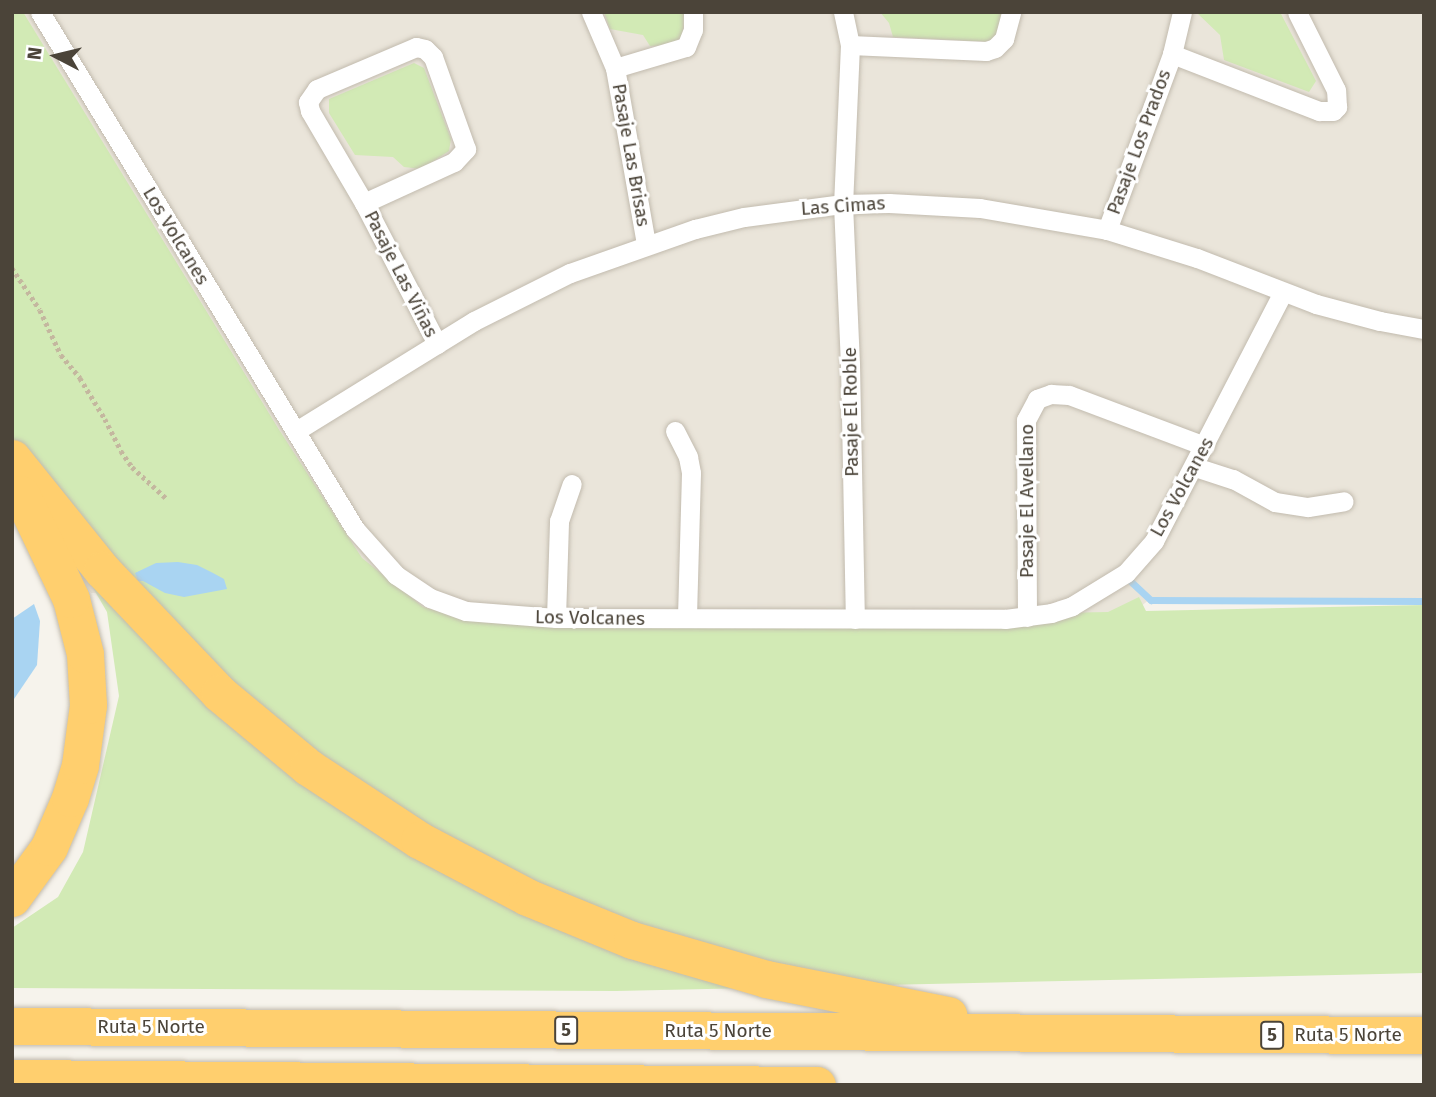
<!DOCTYPE html>
<meta charset="utf-8">
<style>
body{margin:0}
#map{position:relative;width:1436px;height:1097px;overflow:hidden;background:#f6f3ec;font-family:"Fira Sans",sans-serif}
div>[style]{position:absolute}
.residential>*{inset:0;background:#eae5da}
.green>*{inset:0;background:#d2eab5}
.water>*{inset:0;background:#a9d4f2}
.stream>*{height:7px;margin:-3.5px;padding:0 3.5px;transform-origin:3.5px;border-radius:3.5px;background:#a9d4f2}
.path>*{height:4.5px;margin-top:-2.25px;transform-origin:0;background:repeating-linear-gradient(90deg,#c4b79f 0 3.5px,transparent 0 7px)}
.roads{filter:drop-shadow(0 0 2px #c2bbae) drop-shadow(0 0 2px #c2bbae)}
.street>*{height:19px;margin:-9.5px;padding:0 9.5px;transform-origin:9.5px;border-radius:9.5px;background:#fff}
.highway>*{height:37px;margin:-18.5px;padding:0 18.5px;transform-origin:18.5px;border-radius:18.5px;background:#ffcf6e}
span{translate:-50% -50%;white-space:nowrap;text-align:center;line-height:1.15;-webkit-text-stroke:6px #fff;paint-order:stroke}
.shield-label span{padding:2px 5px;background:#fff;border:2px solid;border-radius:5px;-webkit-text-stroke-width:0}
.shield-label{font-size:18px;color:#4b4439;font-weight:700}
.street-label{font-size:19px;color:#4b4439}
.frame{position:absolute;inset:0;border:14px solid #4b4439;pointer-events:none}
.north{position:absolute;left:21px;top:21px;width:70px;height:70px;-webkit-text-stroke:5px #fff;paint-order:stroke;rotate:277deg;font-size:19px;font-weight:700;line-height:28px;text-align:center;color:#4b4439}
.north::after{content:'';display:block;margin:auto;width:24px;height:32px;background:#4b4439;clip-path:polygon(50% 0,100% 100%,50% 72%,0 100%)}
</style>
<div id="map">
<div class="residential">
<i style="clip-path:polygon(12px 12px,1424px 12px,1424px 599px,1150px 599px,1070px 663px,829px 719px,341px 587px,91px 593px,12px 457px)"></i>
</div>
<div class="green">
<i style="clip-path:polygon(12px 12px,23px 12px,278px 428px,362px 558px,423px 607px,469px 620px,516px 623px,1108px 612px,1139px 597px,1146px 611px,1424px 605px,1424px 973px,616px 991px,12px 988px,12px 928px,58px 897px,83px 852px,119px 696px,107px 612px,12px 448px)"></i>
<i style="clip-path:polygon(604px 12px,684px 12px,683px 37px,674px 45px,650px 46px,643px 35px,610px 29px)"></i>
<i style="clip-path:polygon(880px 12px,1001px 12px,999px 36px,992px 42px,893px 37px,889px 23px)"></i>
<i style="clip-path:polygon(1196px 12px,1280px 12px,1316px 81px,1309px 92px,1224px 60px,1220px 35px)"></i>
<i style="clip-path:polygon(414px 63px,424px 68px,451px 139px,449px 151px,421px 169px,404px 167px,393px 157px,355px 155px,329px 113px,329px 99px)"></i>
</div>
<div class="water">
<i style="clip-path:polygon(178px 562px,197px 565px,213px 573px,224px 579px,227px 589px,184px 597px,165px 593px,143px 581px,138px 581px,135px 573px,156px 563px)"></i>
<i style="clip-path:polygon(34px 604px,40px 621px,37px 665px,12px 702px,12px 619px)"></i>
</div>
<div class="stream">
<i style="left:1126px;top:577px;width:34px;rotate:43deg"></i>
<i style="left:1151px;top:600px;width:273px;rotate:0.2deg"></i>
</div>
<div class="path">
<i style="left:12px;top:268px;width:50px;rotate:56.3deg"></i>
<i style="left:40px;top:310px;width:50px;rotate:65deg"></i>
<i style="left:61px;top:355px;width:30px;rotate:50deg"></i>
<i style="left:80px;top:378px;width:48px;rotate:58.6deg"></i>
<i style="left:105px;top:419px;width:36px;rotate:63deg"></i>
<i style="left:121px;top:451px;width:19px;rotate:55deg"></i>
<i style="left:132px;top:467px;width:47px;rotate:42.4deg"></i>
</div>
<div class="roads">
<div class="street">
<i style="left:40px;top:12px;width:605px;rotate:58.65deg"></i>
<i style="left:355px;top:529px;width:62px;rotate:48.3deg"></i>
<i style="left:396px;top:575px;width:41px;rotate:34.1deg"></i>
<i style="left:430px;top:598px;width:38px;rotate:20deg"></i>
<i style="left:466px;top:611px;width:90px;rotate:4.4deg"></i>
<i style="left:556px;top:618px;width:449px;rotate:0.1deg"></i>
<i style="left:1005px;top:619px;width:46px;rotate:-7.4deg"></i>
<i style="left:1051px;top:613px;width:22px;rotate:-18deg"></i>
<i style="left:1072px;top:606px;width:63px;rotate:-31.4deg"></i>
<i style="left:1126px;top:573px;width:43px;rotate:-48.8deg"></i>
<i style="left:1154px;top:541px;width:280px;rotate:-62.6deg"></i>
<i style="left:591px;top:12px;width:61px;rotate:66.8deg"></i>
<i style="left:615px;top:68px;width:178px;rotate:80deg"></i>
<i style="left:843px;top:12px;width:34px;rotate:78deg"></i>
<i style="left:850px;top:45px;width:159px;rotate:92.5deg"></i>
<i style="left:843px;top:204px;width:160px;rotate:87.5deg"></i>
<i style="left:850px;top:364px;width:255px;rotate:88.9deg"></i>
<i style="left:850px;top:45px;width:136px;rotate:2.5deg"></i>
<i style="left:986px;top:51px;width:9px;rotate:-18deg"></i>
<i style="left:995px;top:48px;width:13px;rotate:-45deg"></i>
<i style="left:1004px;top:39px;width:28px;rotate:-75deg"></i>
<i style="left:1172px;top:54px;width:158px;rotate:21.2deg"></i>
<i style="left:1319px;top:111px;width:14px"></i>
<i style="left:1333px;top:111px;width:6px;rotate:-45deg"></i>
<i style="left:1337px;top:107px;width:17px;rotate:-93deg"></i>
<i style="left:1336px;top:90px;width:87px;rotate:-116.6deg"></i>
<i style="left:615px;top:68px;width:74px;rotate:-16.5deg"></i>
<i style="left:686px;top:47px;width:18px;rotate:-68deg"></i>
<i style="left:693px;top:30px;width:18px;rotate:-90deg"></i>
<i style="left:364px;top:203px;width:99px;rotate:-24.5deg"></i>
<i style="left:454px;top:162px;width:18px;rotate:-47deg"></i>
<i style="left:466px;top:149px;width:98px;rotate:-109.7deg"></i>
<i style="left:433px;top:57px;width:11px;rotate:-135deg"></i>
<i style="left:425px;top:49px;width:9px;rotate:-167deg"></i>
<i style="left:416px;top:47px;width:108px;rotate:157deg"></i>
<i style="left:317px;top:89px;width:16px;rotate:125deg"></i>
<i style="left:308px;top:102px;width:9px;rotate:77deg"></i>
<i style="left:310px;top:111px;width:107px;rotate:59.6deg"></i>
<i style="left:364px;top:203px;width:159px;rotate:62.6deg"></i>
<i style="left:1107px;top:230px;width:188px;rotate:-69.7deg"></i>
<i style="left:1172px;top:54px;width:43px;rotate:-76.6deg"></i>
<i style="left:296px;top:431px;width:209px;rotate:-31.7deg"></i>
<i style="left:474px;top:321px;width:107px;rotate:-26.6deg"></i>
<i style="left:570px;top:273px;width:133px;rotate:-19.4deg"></i>
<i style="left:695px;top:229px;width:50px;rotate:-13.8deg"></i>
<i style="left:744px;top:217px;width:100px;rotate:-7.5deg"></i>
<i style="left:843px;top:204px;width:46px;rotate:-1.2deg"></i>
<i style="left:889px;top:203px;width:91px;rotate:3.1deg"></i>
<i style="left:980px;top:208px;width:129px;rotate:9.8deg"></i>
<i style="left:1107px;top:230px;width:94px;rotate:17.3deg"></i>
<i style="left:1197px;top:258px;width:128px;rotate:21.1deg"></i>
<i style="left:1316px;top:304px;width:66px;rotate:14.9deg"></i>
<i style="left:1380px;top:321px;width:45px;rotate:10.3deg"></i>
<i style="left:675px;top:431px;width:29px;rotate:63deg"></i>
<i style="left:688px;top:457px;width:16px;rotate:79deg"></i>
<i style="left:691px;top:473px;width:145px;rotate:91.6deg"></i>
<i style="left:1195px;top:467px;width:40px;rotate:18deg"></i>
<i style="left:1233px;top:479px;width:48px;rotate:28.7deg"></i>
<i style="left:1275px;top:502px;width:33px;rotate:9deg"></i>
<i style="left:1308px;top:507px;width:36px;rotate:-9deg"></i>
<i style="left:1027px;top:617px;width:197px;rotate:-90.3deg"></i>
<i style="left:1026px;top:420px;width:24px;rotate:-62deg"></i>
<i style="left:1037px;top:399px;width:15px;rotate:-20deg"></i>
<i style="left:1051px;top:394px;width:18px;rotate:3deg"></i>
<i style="left:1069px;top:395px;width:145px;rotate:20.6deg"></i>
<i style="left:556px;top:618px;width:97px;rotate:-88.2deg"></i>
<i style="left:559px;top:521px;width:39px;rotate:-71deg"></i>
</div>
<div class="highway">
<i style="left:12px;top:458px;width:144px;rotate:51.2deg"></i>
<i style="left:102px;top:570px;width:170px;rotate:46.4deg"></i>
<i style="left:219px;top:693px;width:116px;rotate:39.7deg"></i>
<i style="left:308px;top:767px;width:133px;rotate:33.3deg"></i>
<i style="left:419px;top:840px;width:122px;rotate:27.8deg"></i>
<i style="left:527px;top:897px;width:113px;rotate:22.3deg"></i>
<i style="left:632px;top:940px;width:140px;rotate:16.2deg"></i>
<i style="left:766px;top:979px;width:186px;rotate:11.2deg"></i>
<i style="left:12px;top:898px;width:63px;rotate:-54deg"></i>
<i style="left:49px;top:847px;width:53px;rotate:-66.8deg"></i>
<i style="left:70px;top:798px;width:34px;rotate:-73deg"></i>
<i style="left:80px;top:765px;width:61px;rotate:-82.4deg"></i>
<i style="left:88px;top:705px;width:51px;rotate:-93.4deg"></i>
<i style="left:85px;top:654px;width:57px;rotate:-104.3deg"></i>
<i style="left:71px;top:599px;width:116px;rotate:-115.5deg"></i>
<i style="left:12px;top:1026px;width:1412px;rotate:0.37deg"></i>
<i style="left:12px;top:1078px;width:805px;rotate:0.5deg"></i>
</div>
</div>
<div class="shield-label">
<span style="left:566px;top:1030px">5</span>
<span style="left:1272px;top:1035px">5</span>
</div>
<div class="street-label">
<span style="left:1139px;top:142px;rotate:-70deg">Pasaje Los Prados</span>
<span style="left:631px;top:155px;rotate:80deg">Pasaje Las Brisas</span>
<span style="left:843px;top:206px;rotate:-4deg">Las Cimas</span>
<span style="left:176px;top:236px;rotate:59deg">Los Volcanes</span>
<span style="left:401px;top:274px;rotate:63deg">Pasaje Las Viñas</span>
<span style="left:851px;top:412px;rotate:-91deg">Pasaje El Roble</span>
<span style="left:1182px;top:487px;rotate:-61deg">Los Volcanes</span>
<span style="left:1027px;top:501px;rotate:-90deg">Pasaje El Avellano</span>
<span style="left:590px;top:618px;rotate:1deg">Los Volcanes</span>
<span style="left:151px;top:1027px">Ruta 5 Norte</span>
<span style="left:718px;top:1031px">Ruta 5 Norte</span>
<span style="left:1348px;top:1035px">Ruta 5 Norte</span>
</div>
<div class="frame"></div>
<div class="north">N</div>
</div>
